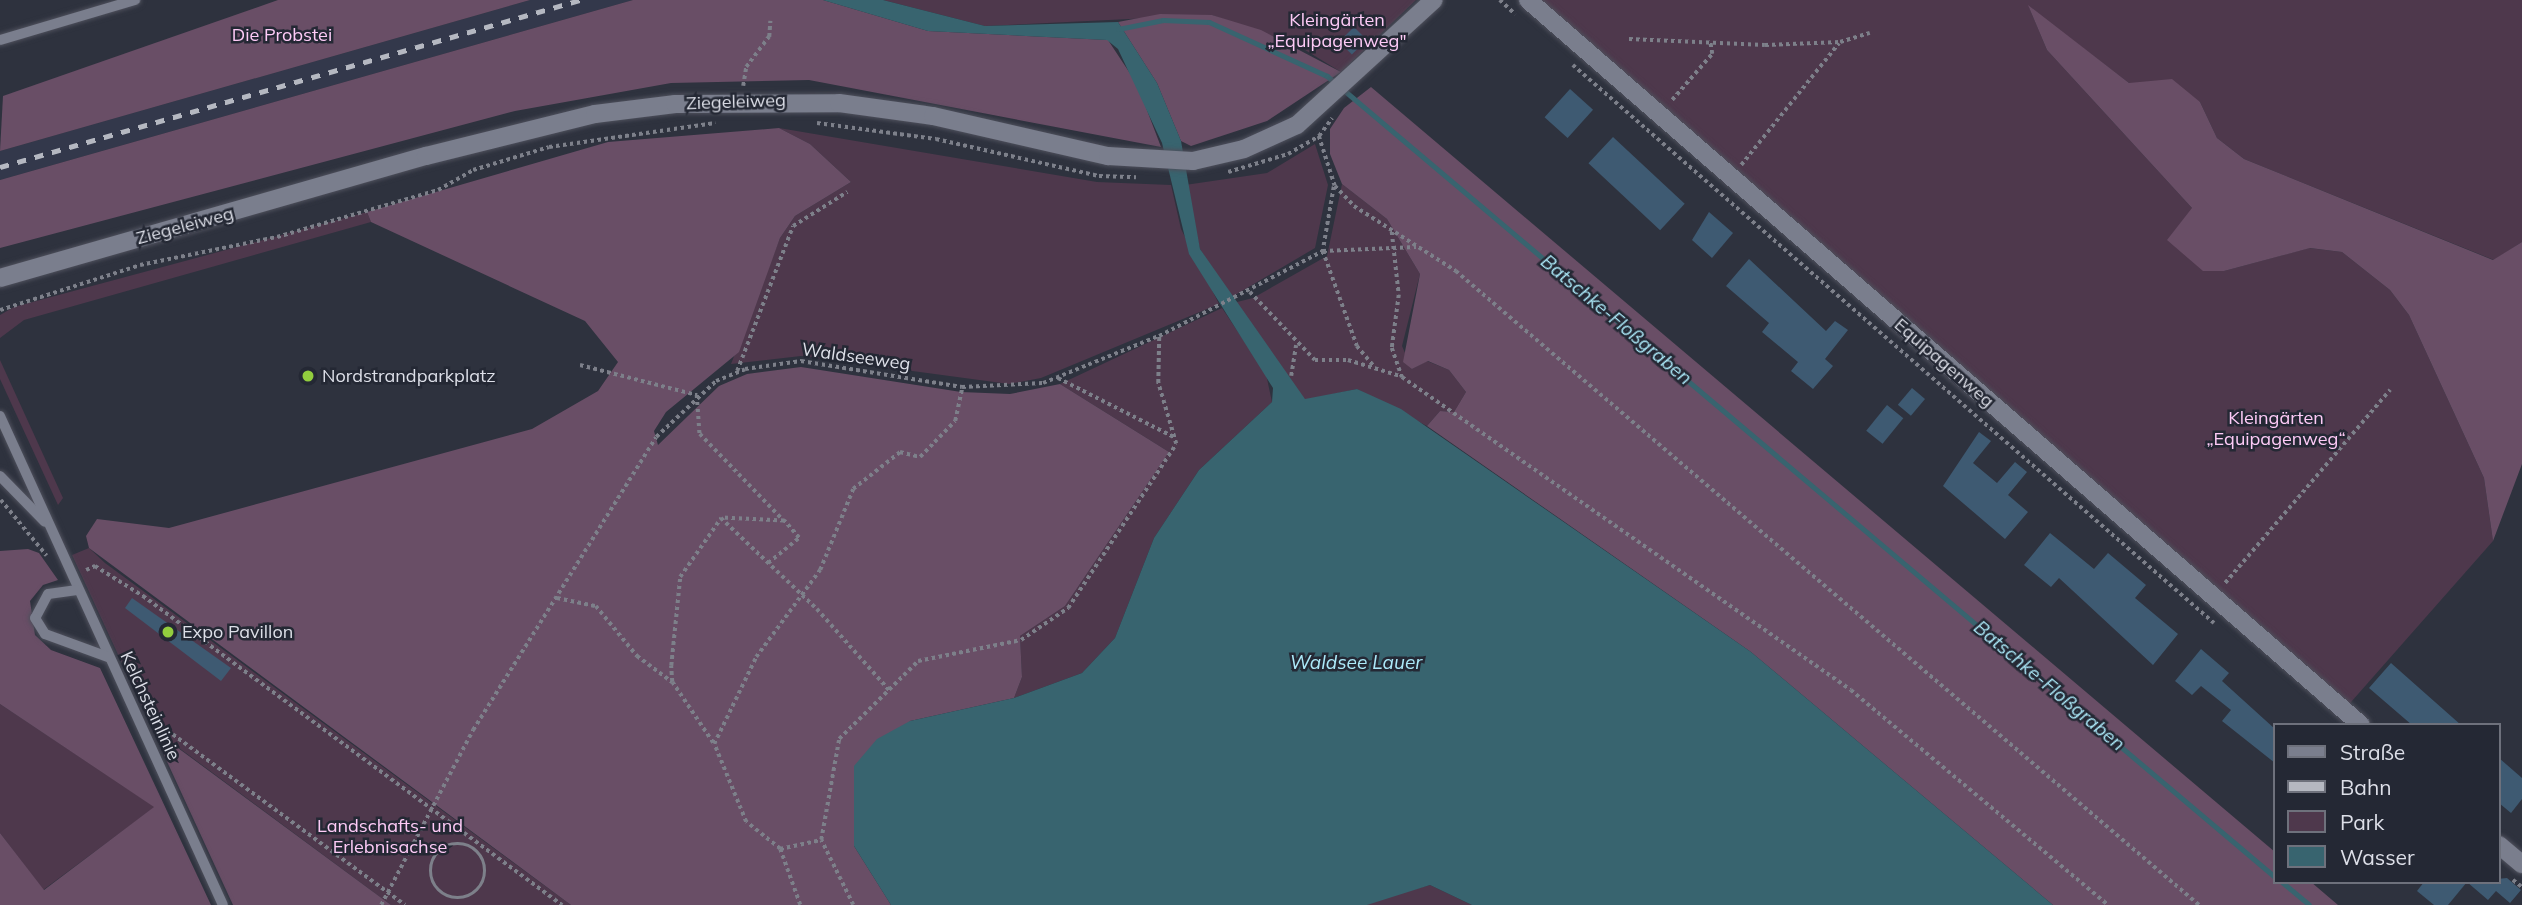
<!DOCTYPE html>
<meta charset="utf-8">
<style>
body{margin:0}
#map{position:relative;width:2522px;height:905px;overflow:hidden;background:#2e323e;font-family:Mulish,sans-serif}
div>[style]{position:absolute}
.built>*{inset:0;background:#33384b}
.green>*{inset:0;background:#4e384c}
.forest>*{inset:0;background:#694e66}
.water>*{inset:0;background:#38646f}
.stream>*{height:5px;margin:-2.5px;padding:0 2.5px;transform-origin:2.5px;border-radius:2.5px;background:#38646f}
.building>*{inset:0;background:#3e5a72;transform-origin:0 0}
.path>*{height:3.5px;margin-top:-1.75px;transform-origin:0;background:repeating-linear-gradient(90deg,#7d808a 0 3.5px,transparent 0 7px)}
.path>.ring{margin:-1.75px;padding:0;box-sizing:content-box;background:none;border:3.5px solid #7d808a;border-radius:50%}
.roads{filter:drop-shadow(0 0 2px #4e505c) drop-shadow(0 0 2px #4e505c)}
.lane>*{height:10px;margin:-5px;padding:0 5px;transform-origin:5px;border-radius:5px;background:#7a7e8d}
.street>*{height:18px;margin:-9px;padding:0 9px;transform-origin:9px;border-radius:9px;background:#7a7e8d}
.secondary>*{height:18px;margin:-9px;padding:0 9px;transform-origin:9px;border-radius:9px;background:#7a7e8d}
.rail>*{height:5px;margin-top:-2.5px;transform-origin:0;background:repeating-linear-gradient(90deg,#b5b8c1 0 9px,transparent 0 18px)}
.dots>*{width:19px;height:19px;translate:-50% -50%;box-sizing:border-box;border:4px solid #242834;border-radius:50%}
span{translate:-50% -50%;white-space:nowrap;text-align:center;line-height:1.15;-webkit-text-stroke:5px #242834;paint-order:stroke}
.park-label{font-size:18px;color:#fecbf7}
.street-label{font-size:18px;color:#dddfe8}
.poi-label{font-size:18px;color:#dddfe8}
.left{translate:0 -50%;text-align:left}
.water-label{font-size:19px;color:#ace9f9;font-style:italic}
.legend{position:absolute;left:2273px;top:723px;width:228px;height:161px;box-sizing:border-box;background:#242834;border:2px solid #6e717c;margin:0;padding:9px 12px;list-style:none;font-size:21px;color:#dddfe8}
.legend li{display:flex;align-items:center;gap:14px;height:35px}
.legend b{width:35px;border:2px solid #6e717c}
</style>
<div id="map">
<div class="built">
<i style="clip-path:polygon(530px 0,633px 0,0 180px,0 151px)"></i>
</div>
<div class="green">
<i style="clip-path:polygon(883px 0,1416px 0,1341px 72px,1297px 45px,1212px 15px,985px 26px)"></i>
<i style="clip-path:polygon(1528px 0,2522px 0,2522px 242px,2494px 260px,2244px 159px,2217px 138px,2200px 102px,2129px 83px,2029px 7px,2047px 50px,2192px 208px,2224px 271px,2309px 248px,2342px 252px,2390px 290px,2409px 315px,2484px 478px,2493px 541px,2344px 710px)"></i>
<i style="clip-path:polygon(779px 128px,1097px 182px,1171px 185px,1181px 229px,1219px 304px,1041px 378px,1009px 384px,801px 356px,731px 364px,780px 238px,795px 216px,851px 182px,810px 144px)"></i>
<i style="clip-path:polygon(1315px 144px,1328px 185px,1315px 248px,1230px 298px,1200px 249px,1185px 185px,1267px 173px)"></i>
<i style="clip-path:polygon(1342px 184px,1387px 219px,1420px 274px,1402px 346px,1412px 369px,1427px 361px,1449px 370px,1466px 392px,1454px 412px,1440px 411px,1427px 426px,1357px 389px,1305px 400px,1233px 303px,1253px 298px,1327px 256px)"></i>
<i style="clip-path:polygon(367px 212px,371px 222px,24px 320px,0 338px,0 315px,14px 307px)"></i>
<i style="clip-path:polygon(1222px 308px,1266px 374px,1272px 402px,1199px 470px,1154px 538px,1115px 638px,1082px 673px,1014px 698px,1022px 677px,1020px 636px,1065px 606px,1169px 452px,1060px 384px)"></i>
<i style="clip-path:polygon(0 360px,63px 498px,58px 505px,0 379px)"></i>
<i style="clip-path:polygon(89px 548px,105px 563px,571px 905px,391px 905px,152px 728px,72px 555px)"></i>
<i style="clip-path:polygon(0 704px,155px 807px,43px 890px,0 833px)"></i>
<i style="clip-path:polygon(1430px 885px,1472px 905px,1367px 905px,1371px 901px)"></i>
</div>
<div class="forest">
<i style="clip-path:polygon(278px 0,530px 0,0 151px,3px 96px)"></i>
<i style="clip-path:polygon(633px 0,823px 0,928px 31px,1108px 40px,1137px 84px,1161px 147px,809px 80px,671px 83px,515px 111px,0 248px,0 180px)"></i>
<i style="clip-path:polygon(2028px 5px,2129px 83px,2172px 79px,2200px 102px,2217px 138px,2244px 159px,2493px 260px,2522px 242px,2522px 464px,2493px 541px,2484px 478px,2409px 315px,2390px 290px,2342px 252px,2310px 248px,2224px 271px,2203px 271px,2167px 240px,2192px 208px,2047px 50px)"></i>
<i style="clip-path:polygon(1160px 14px,1212px 15px,1261px 30px,1341px 72px,1267px 121px,1191px 146px,1181px 141px,1157px 83px,1118px 22px)"></i>
<i style="clip-path:polygon(1371px 87px,2275px 852px,2275px 882px,2311px 882px,2338px 905px,2053px 905px,1751px 652px,1427px 426px,1440px 411px,1454px 412px,1466px 392px,1449px 370px,1428px 361px,1412px 369px,1403px 362px,1420px 274px,1387px 219px,1342px 184px,1330px 154px,1330px 129px,1344px 108px)"></i>
<i style="clip-path:polygon(779px 128px,810px 144px,851px 182px,795px 216px,780px 238px,739px 352px,666px 412px,654px 431px,658px 445px,719px 386px,747px 374px,801px 367px,961px 392px,1010px 394px,1060px 384px,1169px 452px,1065px 606px,1020px 636px,1022px 677px,1014px 698px,910px 721px,854px 846px,891px 905px,571px 905px,89px 548px,86px 536px,97px 519px,169px 528px,532px 429px,598px 391px,618px 362px,585px 321px,371px 222px,367px 212px,608px 142px)"></i>
<i style="clip-path:polygon(28px 549px,39px 553px,58px 580px,43px 585px,30px 601px,35px 635px,51px 650px,100px 668px,211px 905px,0 905px,0 833px,44px 890px,154px 807px,0 704px,0 551px)"></i>
<i style="clip-path:polygon(152px 729px,178px 748px,391px 905px,233px 905px)"></i>
</div>
<div class="water">
<i style="clip-path:polygon(823px 0,883px 0,985px 26px,1118px 22px,1157px 83px,1181px 141px,1200px 249px,1305px 399px,1357px 389px,1401px 409px,1751px 652px,2053px 905px,1472px 905px,1430px 885px,1367px 905px,891px 905px,854px 846px,854px 766px,877px 739px,910px 721px,1014px 698px,1082px 673px,1115px 638px,1154px 538px,1199px 470px,1272px 402px,1273px 388px,1189px 254px,1162px 143px,1118px 49px,1107px 40px,928px 31px)"></i>
</div>
<div class="stream">
<i style="left:1118px;top:29px;width:46px;rotate:-11.3deg"></i>
<i style="left:1163px;top:20px;width:46px;rotate:2.5deg"></i>
<i style="left:1209px;top:22px;width:130px;rotate:24.6deg"></i>
<i style="left:1327px;top:76px;width:1241px;rotate:40.2deg"></i>
<i style="left:2282px;top:882px;width:35px;rotate:40deg"></i>
</div>
<div class="building">
<i style="left:1354px;top:27px;width:18px;height:21px;rotate:45deg"></i>
<i style="left:1570px;top:89px;width:31px;height:38px;rotate:42deg"></i>
<i style="left:1613px;top:137px;width:98px;height:36px;rotate:43deg"></i>
<i style="clip-path:polygon(1709px 212px,1733px 233px,1712px 258px,1692px 240px)"></i>
<i style="clip-path:polygon(1749px 259px,1826px 331px,1835px 321px,1848px 330px,1825px 359px,1833px 366px,1813px 389px,1791px 371px,1798px 362px,1762px 332px,1769px 323px,1726px 286px)"></i>
<i style="left:1912px;top:388px;width:17px;height:22px;rotate:40deg"></i>
<i style="left:1887px;top:405px;width:21px;height:33px;rotate:39deg"></i>
<i style="clip-path:polygon(1979px 432px,1991px 441px,1973px 463px,1997px 483px,2015px 462px,2027px 472px,2008px 495px,2028px 512px,2005px 539px,1943px 486px)"></i>
<i style="clip-path:polygon(2050px 533px,2094px 569px,2108px 553px,2146px 585px,2135px 598px,2178px 634px,2153px 665px,2059px 578px,2051px 587px,2024px 565px)"></i>
<i style="clip-path:polygon(132px 598px,231px 668px,221px 681px,125px 608px)"></i>
<i style="clip-path:polygon(2201px 649px,2229px 673px,2222px 681px,2275px 729px,2275px 763px,2222px 721px,2231px 710px,2201px 686px,2192px 695px,2175px 681px)"></i>
<i style="clip-path:polygon(2391px 663px,2409px 679px,2461px 725px,2412px 725px,2369px 688px)"></i>
<i style="clip-path:polygon(2499px 758px,2522px 778px,2522px 799px,2511px 813px,2499px 803px)"></i>
<i style="clip-path:polygon(2507px 878px,2521px 890px,2510px 903px,2496px 891px,2488px 900px,2467px 882px)"></i>
<i style="clip-path:polygon(2424px 882px,2467px 882px,2448px 905px,2434px 905px,2417px 891px)"></i>
</div>
<div class="path">
<i style="left:1500px;top:0;width:21px;rotate:43deg"></i>
<i style="left:1629px;top:39px;width:136px;rotate:2.5deg"></i>
<i style="left:1765px;top:45px;width:75px;rotate:-2.3deg"></i>
<i style="left:1840px;top:42px;width:31px;rotate:-17deg"></i>
<i style="left:1573px;top:65px;width:850px;rotate:41.04deg"></i>
<i style="left:743px;top:86px;width:19px;rotate:-81deg"></i>
<i style="left:746px;top:67px;width:38px;rotate:-53deg"></i>
<i style="left:769px;top:37px;width:16px;rotate:-86deg"></i>
<i style="left:1672px;top:100px;width:61px;rotate:-49deg"></i>
<i style="left:1712px;top:54px;width:12px;rotate:-99deg"></i>
<i style="left:817px;top:123px;width:120px;rotate:7.7deg"></i>
<i style="left:936px;top:139px;width:167px;rotate:12.8deg"></i>
<i style="left:1099px;top:176px;width:37px;rotate:2deg"></i>
<i style="left:1319px;top:136px;width:52px;rotate:72.3deg"></i>
<i style="left:1335px;top:186px;width:28px;rotate:46deg"></i>
<i style="left:1354px;top:206px;width:121px;rotate:32.5deg"></i>
<i style="left:1456px;top:271px;width:977px;rotate:40.47deg"></i>
<i style="left:1741px;top:165px;width:156px;rotate:-51.2deg"></i>
<i style="left:1228px;top:172px;width:63px;rotate:-16.7deg"></i>
<i style="left:1288px;top:154px;width:36px;rotate:-30deg"></i>
<i style="left:1319px;top:136px;width:22px;rotate:-54deg"></i>
<i style="left:1334px;top:187px;width:65px;rotate:99.8deg"></i>
<i style="left:1323px;top:251px;width:101px;rotate:70.3deg"></i>
<i style="left:1357px;top:346px;width:25px;rotate:50deg"></i>
<i style="left:1392px;top:232px;width:63px;rotate:83.7deg"></i>
<i style="left:1399px;top:295px;width:53px;rotate:97.5deg"></i>
<i style="left:1392px;top:348px;width:31px;rotate:71deg"></i>
<i style="left:1402px;top:377px;width:547px;rotate:34.88deg"></i>
<i style="left:1851px;top:690px;width:335px;rotate:39.9deg"></i>
<i style="left:1323px;top:251px;width:93px;rotate:-2.5deg"></i>
<i style="left:1250px;top:292px;width:94px;rotate:46.3deg"></i>
<i style="left:1315px;top:360px;width:33px"></i>
<i style="left:1348px;top:360px;width:54px;rotate:17.1deg"></i>
<i style="left:0;top:310px;width:147px;rotate:-17.8deg"></i>
<i style="left:140px;top:265px;width:140px;rotate:-11.6deg"></i>
<i style="left:277px;top:237px;width:168px;rotate:-16.3deg"></i>
<i style="left:438px;top:190px;width:40px;rotate:-29.7deg"></i>
<i style="left:473px;top:170px;width:79px;rotate:-16.8deg"></i>
<i style="left:549px;top:147px;width:168px;rotate:-8.2deg"></i>
<i style="left:580px;top:365px;width:121px;rotate:14.4deg"></i>
<i style="left:737px;top:371px;width:155px;rotate:-68.9deg"></i>
<i style="left:793px;top:226px;width:64px;rotate:-32.2deg"></i>
<i style="left:1291px;top:376px;width:31px;rotate:-81deg"></i>
<i style="left:1058px;top:378px;width:132px;rotate:27deg"></i>
<i style="left:697px;top:395px;width:39px;rotate:86deg"></i>
<i style="left:700px;top:434px;width:121px;rotate:46deg"></i>
<i style="left:784px;top:521px;width:62px;rotate:-177.2deg"></i>
<i style="left:1px;top:500px;width:72px;rotate:50.6deg"></i>
<i style="left:721px;top:518px;width:132px;rotate:43.5deg"></i>
<i style="left:817px;top:609px;width:110px;rotate:48.3deg"></i>
<i style="left:768px;top:563px;width:40px;rotate:-39deg"></i>
<i style="left:799px;top:538px;width:23px;rotate:-131deg"></i>
<i style="left:86px;top:570px;width:10px;rotate:-24deg"></i>
<i style="left:95px;top:566px;width:57px;rotate:32deg"></i>
<i style="left:143px;top:596px;width:521px;rotate:36.41deg"></i>
<i style="left:2225px;top:583px;width:254px;rotate:-49.5deg"></i>
<i style="left:557px;top:598px;width:40px;rotate:12deg"></i>
<i style="left:596px;top:606px;width:65px;rotate:50.6deg"></i>
<i style="left:637px;top:656px;width:44px;rotate:36.6deg"></i>
<i style="left:156px;top:722px;width:309px;rotate:36.3deg"></i>
<i style="left:713px;top:743px;width:73px;rotate:-123.9deg"></i>
<i style="left:672px;top:682px;width:16px;rotate:-94deg"></i>
<i style="left:671px;top:666px;width:89px;rotate:-84.2deg"></i>
<i style="left:680px;top:577px;width:72px;rotate:-55.2deg"></i>
<i class="ring" style="left:431px;top:844px;width:50.5px;height:50.5px"></i>
<i style="left:780px;top:849px;width:42px;rotate:-12.4deg"></i>
<i style="left:2513px;top:880px;width:11px;rotate:38deg"></i>
<i style="left:381px;top:905px;width:198px;rotate:-62.3deg"></i>
<i style="left:473px;top:730px;width:345px;rotate:-58deg"></i>
<i style="left:656px;top:437px;width:82px;rotate:-43deg"></i>
<i style="left:716px;top:381px;width:31px;rotate:-22deg"></i>
<i style="left:745px;top:369px;width:57px;rotate:-8.1deg"></i>
<i style="left:801px;top:361px;width:163px;rotate:9.2deg"></i>
<i style="left:962px;top:387px;width:81px;rotate:-2.8deg"></i>
<i style="left:1043px;top:383px;width:125px;rotate:-22.1deg"></i>
<i style="left:1159px;top:336px;width:185px;rotate:-27.4deg"></i>
<i style="left:800px;top:905px;width:59px;rotate:-109.7deg"></i>
<i style="left:780px;top:849px;width:43px;rotate:-141.5deg"></i>
<i style="left:746px;top:822px;width:84px;rotate:-112.3deg"></i>
<i style="left:714px;top:744px;width:97px;rotate:-64.2deg"></i>
<i style="left:756px;top:657px;width:108px;rotate:-53.7deg"></i>
<i style="left:820px;top:570px;width:87px;rotate:-67.8deg"></i>
<i style="left:853px;top:489px;width:60px;rotate:-38.2deg"></i>
<i style="left:900px;top:452px;width:21px;rotate:14deg"></i>
<i style="left:920px;top:457px;width:50px;rotate:-45.8deg"></i>
<i style="left:955px;top:421px;width:35px;rotate:-78deg"></i>
<i style="left:853px;top:905px;width:72px;rotate:-116.2deg"></i>
<i style="left:821px;top:840px;width:103px;rotate:-79.9deg"></i>
<i style="left:839px;top:739px;width:111px;rotate:-44.6deg"></i>
<i style="left:918px;top:661px;width:105px;rotate:-11.5deg"></i>
<i style="left:1021px;top:640px;width:57px;rotate:-34.2deg"></i>
<i style="left:1068px;top:608px;width:196px;rotate:-56.6deg"></i>
<i style="left:1176px;top:444px;width:64px;rotate:-106.4deg"></i>
<i style="left:1158px;top:383px;width:47px;rotate:-88.8deg"></i>
</div>
<div class="roads">
<div class="lane">
<i style="left:0;top:40px;width:141px;rotate:-16.5deg"></i>
<i style="left:0;top:416px;width:537px;rotate:65.49deg"></i>
<i style="left:0;top:476px;width:64px;rotate:45.6deg"></i>
<i style="left:77px;top:590px;width:29px;rotate:172deg"></i>
<i style="left:48px;top:594px;width:27px;rotate:118deg"></i>
<i style="left:35px;top:618px;width:19px;rotate:58deg"></i>
<i style="left:45px;top:634px;width:67px;rotate:20.1deg"></i>
</div>
<div class="street">
<i style="left:1528px;top:0;width:1104px;rotate:41.03deg"></i>
<i style="left:2499px;top:845px;width:30px;rotate:40deg"></i>
</div>
<div class="secondary">
<i style="left:0;top:278px;width:443px;rotate:-16deg"></i>
<i style="left:426px;top:156px;width:174px;rotate:-14deg"></i>
<i style="left:595px;top:114px;width:81px;rotate:-7.1deg"></i>
<i style="left:675px;top:104px;width:164px;rotate:-0.3deg"></i>
<i style="left:839px;top:103px;width:95px;rotate:7.9deg"></i>
<i style="left:933px;top:116px;width:180px;rotate:12.9deg"></i>
<i style="left:1108px;top:156px;width:85px;rotate:3.4deg"></i>
<i style="left:1193px;top:161px;width:52px;rotate:-13.2deg"></i>
<i style="left:1244px;top:149px;width:58px;rotate:-24.4deg"></i>
<i style="left:1297px;top:125px;width:185px;rotate:-42.4deg"></i>
</div>
</div>
<div class="rail">
<i style="left:0;top:167px;width:604px;rotate:-16.06deg"></i>
</div>
<div class="dots">
<i style="left:308px;top:376px;background:#92cd3e"></i>
<i style="left:168px;top:632px;background:#92cd3e"></i>
</div>
<div class="park-label">
<span style="left:1337px;top:31px">Kleingärten<br>„Equipagenweg"</span>
<span style="left:282px;top:35px">Die Probstei</span>
<span style="left:2276px;top:429px">Kleingärten<br>„Equipagenweg“</span>
<span style="left:390px;top:837px">Landschafts- und<br>Erlebnisachse</span>
</div>
<div class="street-label">
<span style="left:736px;top:102px;rotate:-2deg">Ziegeleiweg</span>
<span style="left:185px;top:226px;rotate:-15deg">Ziegeleiweg</span>
<span style="left:856px;top:357px;rotate:8deg">Waldseeweg</span>
<span style="left:1944px;top:363px;rotate:41deg">Equipagenweg</span>
<span style="left:150px;top:706px;rotate:65deg">Kelchsteinlinie</span>
</div>
<div class="poi-label">
<span class="left" style="left:322px;top:376px">Nordstrandparkplatz</span>
<span class="left" style="left:182px;top:632px">Expo Pavillon</span>
</div>
<div class="water-label">
<span style="left:1616px;top:320px;rotate:40deg">Batschke‐Floßgraben</span>
<span style="left:1356px;top:663px">Waldsee Lauer</span>
<span style="left:2049px;top:686px;rotate:40deg">Batschke‐Floßgraben</span>
</div>
<ul class="legend">
<li><b style="height:9px;background:#7a7e8d"></b>Straße</li>
<li><b style="height:9px;background:#b5b8c1"></b>Bahn</li>
<li><b style="height:19px;background:#4e384c"></b>Park</li>
<li><b style="height:19px;background:#38646f"></b>Wasser</li>
</ul>
</div>
